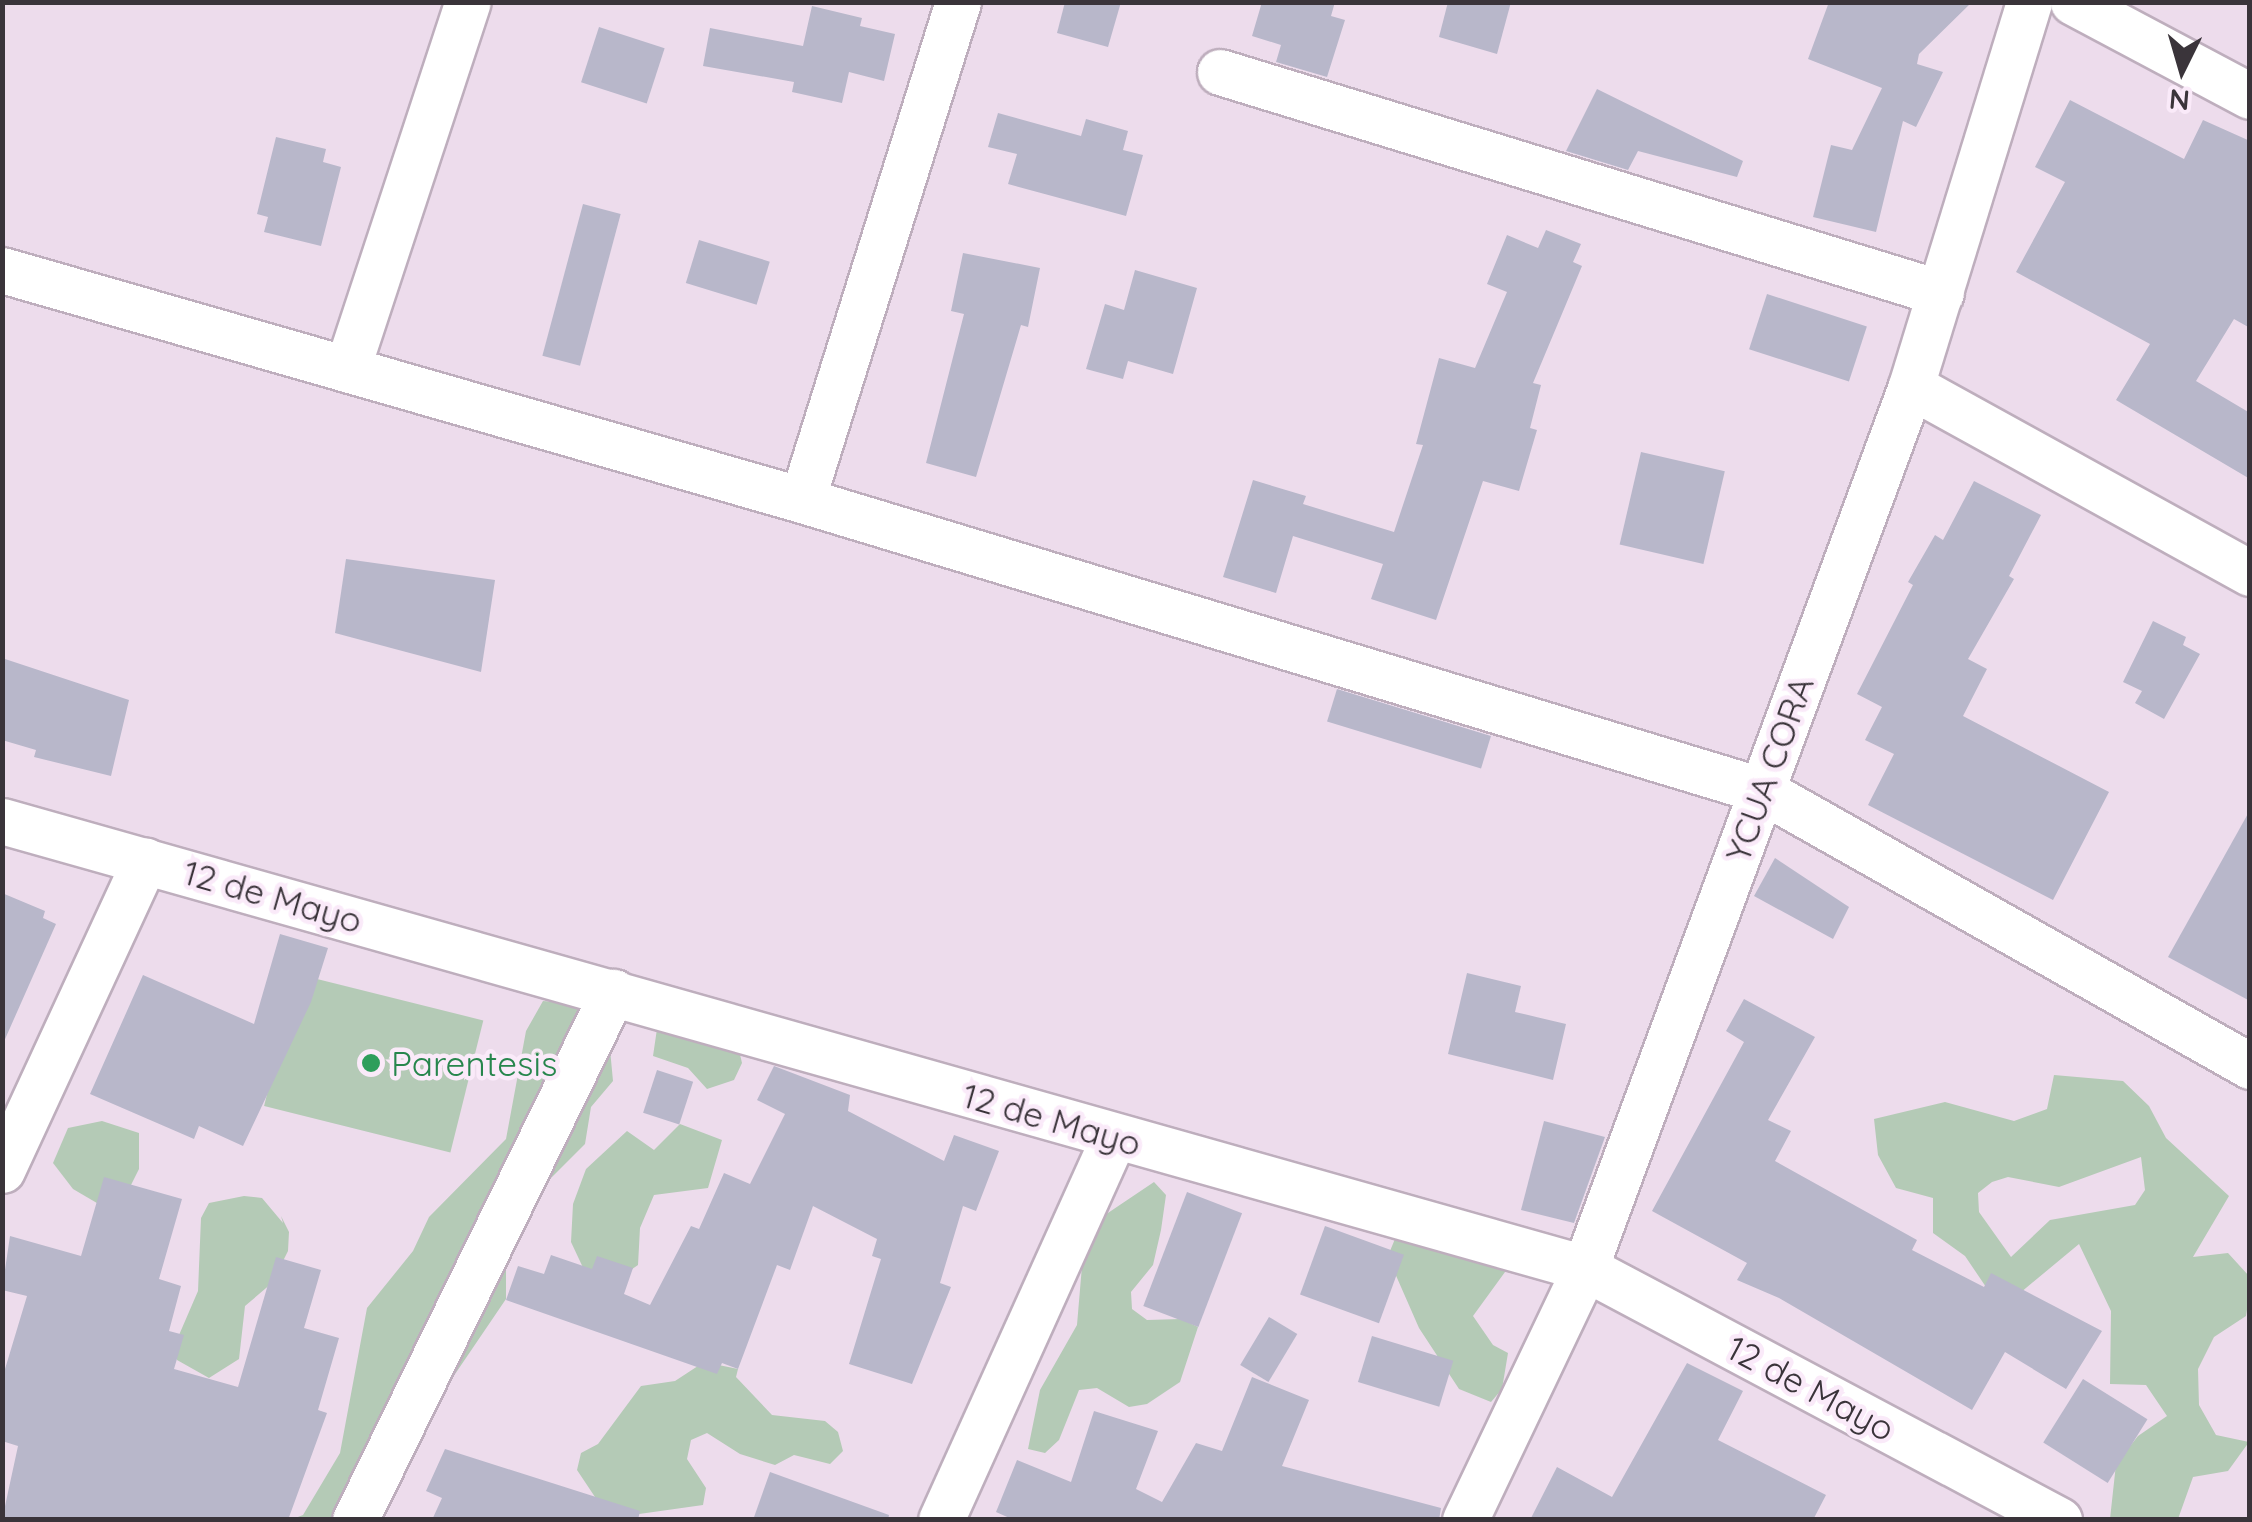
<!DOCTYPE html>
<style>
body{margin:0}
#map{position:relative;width:2252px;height:1522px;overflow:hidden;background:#eddcec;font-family:Quicksand,sans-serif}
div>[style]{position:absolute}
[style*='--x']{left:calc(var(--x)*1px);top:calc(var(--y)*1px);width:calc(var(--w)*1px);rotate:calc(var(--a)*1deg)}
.green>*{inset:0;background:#b4cab6;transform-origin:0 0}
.building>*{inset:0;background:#b8b7ca;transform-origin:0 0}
.roads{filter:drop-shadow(2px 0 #beaebd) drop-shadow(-2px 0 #beaebd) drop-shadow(0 2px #beaebd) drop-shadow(0 -2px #beaebd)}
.minor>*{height:45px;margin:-22.5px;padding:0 22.5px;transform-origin:22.5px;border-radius:22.5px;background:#fff}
.dots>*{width:28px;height:28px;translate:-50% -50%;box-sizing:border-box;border:5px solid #faeaf9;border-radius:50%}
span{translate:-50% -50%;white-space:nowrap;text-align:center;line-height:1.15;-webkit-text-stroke:9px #faeaf9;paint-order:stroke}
.street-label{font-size:35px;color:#3a343a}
.leisure-label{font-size:35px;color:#27864d}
.left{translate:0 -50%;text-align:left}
.frame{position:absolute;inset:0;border:5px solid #3a343a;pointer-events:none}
.north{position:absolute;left:2132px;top:20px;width:100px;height:100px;-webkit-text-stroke:8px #faeaf9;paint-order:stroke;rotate:185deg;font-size:28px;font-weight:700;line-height:40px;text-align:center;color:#3a343a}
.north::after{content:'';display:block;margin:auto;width:35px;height:45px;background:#3a343a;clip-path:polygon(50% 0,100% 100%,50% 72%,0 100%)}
</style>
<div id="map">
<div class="green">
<i style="left:297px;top:974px;width:192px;height:136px;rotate:14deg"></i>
<i style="clip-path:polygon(543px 1001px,580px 1004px,608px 1028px,613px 1081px,591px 1107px,585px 1144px,533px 1196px,506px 1264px,506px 1299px,413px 1436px,366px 1519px,290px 1520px,303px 1515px,340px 1453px,367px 1308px,413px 1251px,429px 1217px,506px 1139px,526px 1031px)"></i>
<i style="clip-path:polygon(658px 1022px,738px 1046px,742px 1063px,734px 1080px,707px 1089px,688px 1068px,653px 1056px)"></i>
<i style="clip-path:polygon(evenodd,2054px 1075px,2123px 1081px,2149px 1106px,2166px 1138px,2229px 1196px,2193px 1257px,2228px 1253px,2249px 1276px,2249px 1297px,2246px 1316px,2214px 1337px,2198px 1369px,2199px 1405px,2216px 1435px,2249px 1442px,2228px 1471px,2193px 1477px,2178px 1519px,2110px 1519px,2116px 1464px,2138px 1436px,2167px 1416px,2146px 1385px,2110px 1384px,2111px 1311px,2079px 1244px,2020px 1293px,1986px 1287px,1965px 1256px,1933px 1233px,1933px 1198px,1896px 1188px,1878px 1155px,1874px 1119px,1945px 1102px,2014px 1121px,2047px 1109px,2054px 1075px,2141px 1157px,2145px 1190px,2135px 1205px,2050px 1220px,2011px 1257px,1979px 1212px,1978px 1193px,1992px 1182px,2008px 1177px,2059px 1187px,2141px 1157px)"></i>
<i style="clip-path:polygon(102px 1121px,139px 1133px,139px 1169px,131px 1185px,102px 1206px,73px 1189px,53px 1163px,68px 1128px)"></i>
<i style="clip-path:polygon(680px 1124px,722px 1140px,708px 1188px,654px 1195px,640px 1228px,638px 1265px,622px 1276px,586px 1274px,571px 1242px,573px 1204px,586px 1169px,627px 1131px,654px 1150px)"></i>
<i style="clip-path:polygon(1154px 1182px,1166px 1195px,1161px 1230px,1153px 1265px,1131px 1292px,1132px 1309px,1147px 1320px,1181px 1319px,1198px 1327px,1180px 1382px,1147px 1404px,1129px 1407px,1097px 1388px,1079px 1390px,1059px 1440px,1045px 1453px,1028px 1449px,1040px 1390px,1077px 1325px,1083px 1254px,1096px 1221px)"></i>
<i style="clip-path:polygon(244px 1196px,262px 1198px,283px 1223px,281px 1216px,289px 1232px,288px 1251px,272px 1283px,245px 1306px,239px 1359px,209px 1378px,177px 1360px,176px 1342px,198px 1291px,201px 1218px,209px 1203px)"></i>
<i style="clip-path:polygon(1397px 1234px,1502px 1254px,1505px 1272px,1473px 1316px,1493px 1345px,1508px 1353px,1502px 1389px,1491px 1402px,1459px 1389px,1419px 1328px,1394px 1271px,1390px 1251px)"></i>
<i style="clip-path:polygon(704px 1362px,738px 1369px,736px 1377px,772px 1415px,825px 1421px,838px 1432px,843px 1451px,830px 1464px,794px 1455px,775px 1465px,740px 1454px,707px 1433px,691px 1440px,687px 1459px,706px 1488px,703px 1505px,632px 1515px,597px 1500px,577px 1470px,581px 1453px,598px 1444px,641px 1386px,675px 1381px)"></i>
</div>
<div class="building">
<i style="clip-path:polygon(1065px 2px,1121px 2px,1108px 47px,1057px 33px)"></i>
<i style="clip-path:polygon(1262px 2px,1335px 2px,1331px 16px,1345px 20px,1327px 77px,1276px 62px,1281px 45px,1252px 36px)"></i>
<i style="clip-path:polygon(1448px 2px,1511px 2px,1497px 54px,1439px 37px)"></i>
<i style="clip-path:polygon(1829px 2px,1972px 2px,1919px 54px,1917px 64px,1943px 72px,1916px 127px,1903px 121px,1876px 232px,1813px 217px,1831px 145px,1852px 150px,1882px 88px,1808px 59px)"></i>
<i style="clip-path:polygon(812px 6px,862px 18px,860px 26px,895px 34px,884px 81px,849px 72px,842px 103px,792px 92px,794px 82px,703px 66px,710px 28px,803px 46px)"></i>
<i style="left:599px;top:27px;width:69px;height:58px;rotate:18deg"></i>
<i style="clip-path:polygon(1597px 89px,1743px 161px,1737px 177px,1638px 151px,1628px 170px,1566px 151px)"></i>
<i style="clip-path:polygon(2070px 100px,2184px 159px,2203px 120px,2250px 141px,2250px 328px,2234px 319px,2196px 381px,2250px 413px,2250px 479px,2116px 400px,2150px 344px,2016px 272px,2065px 182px,2035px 167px)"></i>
<i style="clip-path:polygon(998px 113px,1081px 136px,1086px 119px,1128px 131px,1123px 150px,1143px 155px,1126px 216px,1008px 184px,1017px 154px,988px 147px)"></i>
<i style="clip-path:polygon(276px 137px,326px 149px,323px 162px,341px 167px,321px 246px,264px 232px,268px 217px,257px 214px)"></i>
<i style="left:583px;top:204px;width:39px;height:157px;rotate:15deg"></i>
<i style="clip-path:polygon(1546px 230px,1581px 244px,1573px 262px,1582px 266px,1533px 383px,1541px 385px,1530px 428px,1537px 430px,1519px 491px,1483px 481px,1436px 620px,1371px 599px,1383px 564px,1293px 536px,1276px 593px,1223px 577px,1253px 480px,1306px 496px,1303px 504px,1394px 532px,1423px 445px,1416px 444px,1439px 358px,1475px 368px,1507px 292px,1487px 284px,1507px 235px,1538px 248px)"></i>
<i style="left:699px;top:240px;width:74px;height:45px;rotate:17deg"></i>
<i style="clip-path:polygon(963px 253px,1040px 268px,1028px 327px,1021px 325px,976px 477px,926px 463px,964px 314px,951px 311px)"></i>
<i style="clip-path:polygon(1135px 270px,1197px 288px,1173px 374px,1128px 361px,1123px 379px,1086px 369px,1105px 304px,1124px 310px)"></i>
<i style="left:1767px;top:294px;width:105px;height:58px;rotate:18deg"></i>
<i style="left:1641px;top:452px;width:86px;height:95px;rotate:13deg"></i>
<i style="clip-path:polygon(1974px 481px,2041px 515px,2009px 576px,2014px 579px,1968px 659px,1987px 669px,1963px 716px,2109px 792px,2053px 900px,1868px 805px,1894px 754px,1865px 740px,1882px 707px,1857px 694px,1913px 585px,1908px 582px,1935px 535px,1943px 540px)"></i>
<i style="clip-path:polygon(346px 559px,495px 580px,481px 672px,335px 633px)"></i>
<i style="clip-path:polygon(2153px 621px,2186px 637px,2183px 645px,2200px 654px,2164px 719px,2135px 703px,2142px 691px,2123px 682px)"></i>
<i style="clip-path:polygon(2px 658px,129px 700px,111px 776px,34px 757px,36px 750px,2px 740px)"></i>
<i style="left:1337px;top:689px;width:161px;height:34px;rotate:17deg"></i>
<i style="clip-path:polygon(2250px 810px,2250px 1001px,2168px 957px)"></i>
<i style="clip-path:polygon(1775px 858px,1849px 907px,1833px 939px,1754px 896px)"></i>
<i style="clip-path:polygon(2px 893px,45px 911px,43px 918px,56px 924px,2px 1046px)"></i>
<i style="clip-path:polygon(280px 934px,328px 948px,311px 1002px,243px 1146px,199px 1126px,194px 1139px,90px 1094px,143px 975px,254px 1024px)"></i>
<i style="clip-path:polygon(1467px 973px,1521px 986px,1515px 1012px,1566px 1024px,1553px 1080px,1448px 1054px)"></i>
<i style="clip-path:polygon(1744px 999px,1815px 1037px,1768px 1120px,1791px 1131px,1775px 1161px,1917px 1240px,1912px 1250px,1984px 1287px,1991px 1273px,2102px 1331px,2066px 1389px,2005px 1352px,1972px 1410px,1779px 1298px,1737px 1280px,1747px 1263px,1652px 1211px,1744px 1042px,1726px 1031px)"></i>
<i style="clip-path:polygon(774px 1066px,850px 1095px,848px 1111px,944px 1161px,954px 1135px,999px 1151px,976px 1211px,963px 1206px,940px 1283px,951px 1287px,912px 1384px,849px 1364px,881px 1259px,872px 1256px,877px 1239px,813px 1206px,790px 1270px,777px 1265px,738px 1369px,722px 1363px,717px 1374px,506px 1300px,518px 1266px,544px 1274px,551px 1255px,592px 1269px,597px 1256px,633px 1268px,624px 1294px,650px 1305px,691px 1226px,699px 1229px,724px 1173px,750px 1184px,785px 1114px,757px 1100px)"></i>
<i style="left:657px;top:1070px;width:38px;height:45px;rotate:18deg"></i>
<i style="clip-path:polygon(1544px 1121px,1605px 1137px,1574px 1223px,1521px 1210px)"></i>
<i style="clip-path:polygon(104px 1177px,182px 1199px,159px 1279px,181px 1286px,169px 1331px,184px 1335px,174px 1369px,238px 1387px,276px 1257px,321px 1270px,304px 1328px,339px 1338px,318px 1410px,327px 1413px,288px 1520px,2px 1520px,18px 1446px,2px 1441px,2px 1379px,27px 1296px,2px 1290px,10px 1236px,81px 1256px)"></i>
<i style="left:1187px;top:1192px;width:59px;height:122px;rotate:21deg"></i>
<i style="left:1325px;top:1226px;width:84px;height:73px;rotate:20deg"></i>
<i style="left:1269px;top:1317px;width:33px;height:56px;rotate:31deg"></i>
<i style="left:1372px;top:1336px;width:85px;height:48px;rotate:17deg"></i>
<i style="clip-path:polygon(1687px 1363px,1743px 1391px,1718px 1440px,1826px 1495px,1813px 1520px,1530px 1520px,1557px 1467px,1612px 1497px)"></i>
<i style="clip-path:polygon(1252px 1377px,1309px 1400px,1282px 1466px,1441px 1508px,1439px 1520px,1014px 1520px,996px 1512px,1017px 1460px,1071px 1482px,1094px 1411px,1158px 1431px,1136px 1489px,1162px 1502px,1196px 1443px,1222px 1451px)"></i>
<i style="left:2083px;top:1379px;width:76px;height:75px;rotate:32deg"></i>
<i style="clip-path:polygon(445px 1449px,640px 1511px,638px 1520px,432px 1520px,442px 1498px,426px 1491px)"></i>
<i style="clip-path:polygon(770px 1472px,889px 1515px,888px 1520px,753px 1520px)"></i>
</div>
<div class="roads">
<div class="minor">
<i style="--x:2073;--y:2;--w:200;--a:28"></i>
<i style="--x:1220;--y:72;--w:754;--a:17.04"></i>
<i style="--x:2;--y:270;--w:832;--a:16.04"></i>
<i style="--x:802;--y:500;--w:1002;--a:16.83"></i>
<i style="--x:1761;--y:790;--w:562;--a:29.44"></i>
<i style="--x:347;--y:369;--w:386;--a:-71.8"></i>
<i style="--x:1911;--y:386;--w:387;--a:28.9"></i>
<i style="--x:802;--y:500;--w:522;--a:-72.61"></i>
<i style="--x:2;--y:821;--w:1645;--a:15.77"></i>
<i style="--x:1585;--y:1268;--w:537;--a:28"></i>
<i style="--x:2;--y:1170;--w:341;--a:-65.2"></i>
<i style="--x:355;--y:1520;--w:588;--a:-63.96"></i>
<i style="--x:941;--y:1520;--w:420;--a:-65.7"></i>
<i style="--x:1465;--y:1520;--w:279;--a:-64.5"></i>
<i style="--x:1585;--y:1268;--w:940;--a:-69.71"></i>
<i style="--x:1911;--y:386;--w:402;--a:-72.9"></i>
</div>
</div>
<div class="dots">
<i style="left:371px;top:1063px;background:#2e9e5b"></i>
</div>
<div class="street-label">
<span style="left:1769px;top:769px;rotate:-70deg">YCUA CORA</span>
<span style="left:273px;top:896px;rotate:16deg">12 de Mayo</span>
<span style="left:1052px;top:1119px;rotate:16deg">12 de Mayo</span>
<span style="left:1811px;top:1388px;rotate:28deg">12 de Mayo</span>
</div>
<div class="leisure-label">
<span class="left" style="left:391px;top:1063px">Parentesis</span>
</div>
<div class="frame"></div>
<div class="north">N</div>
</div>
